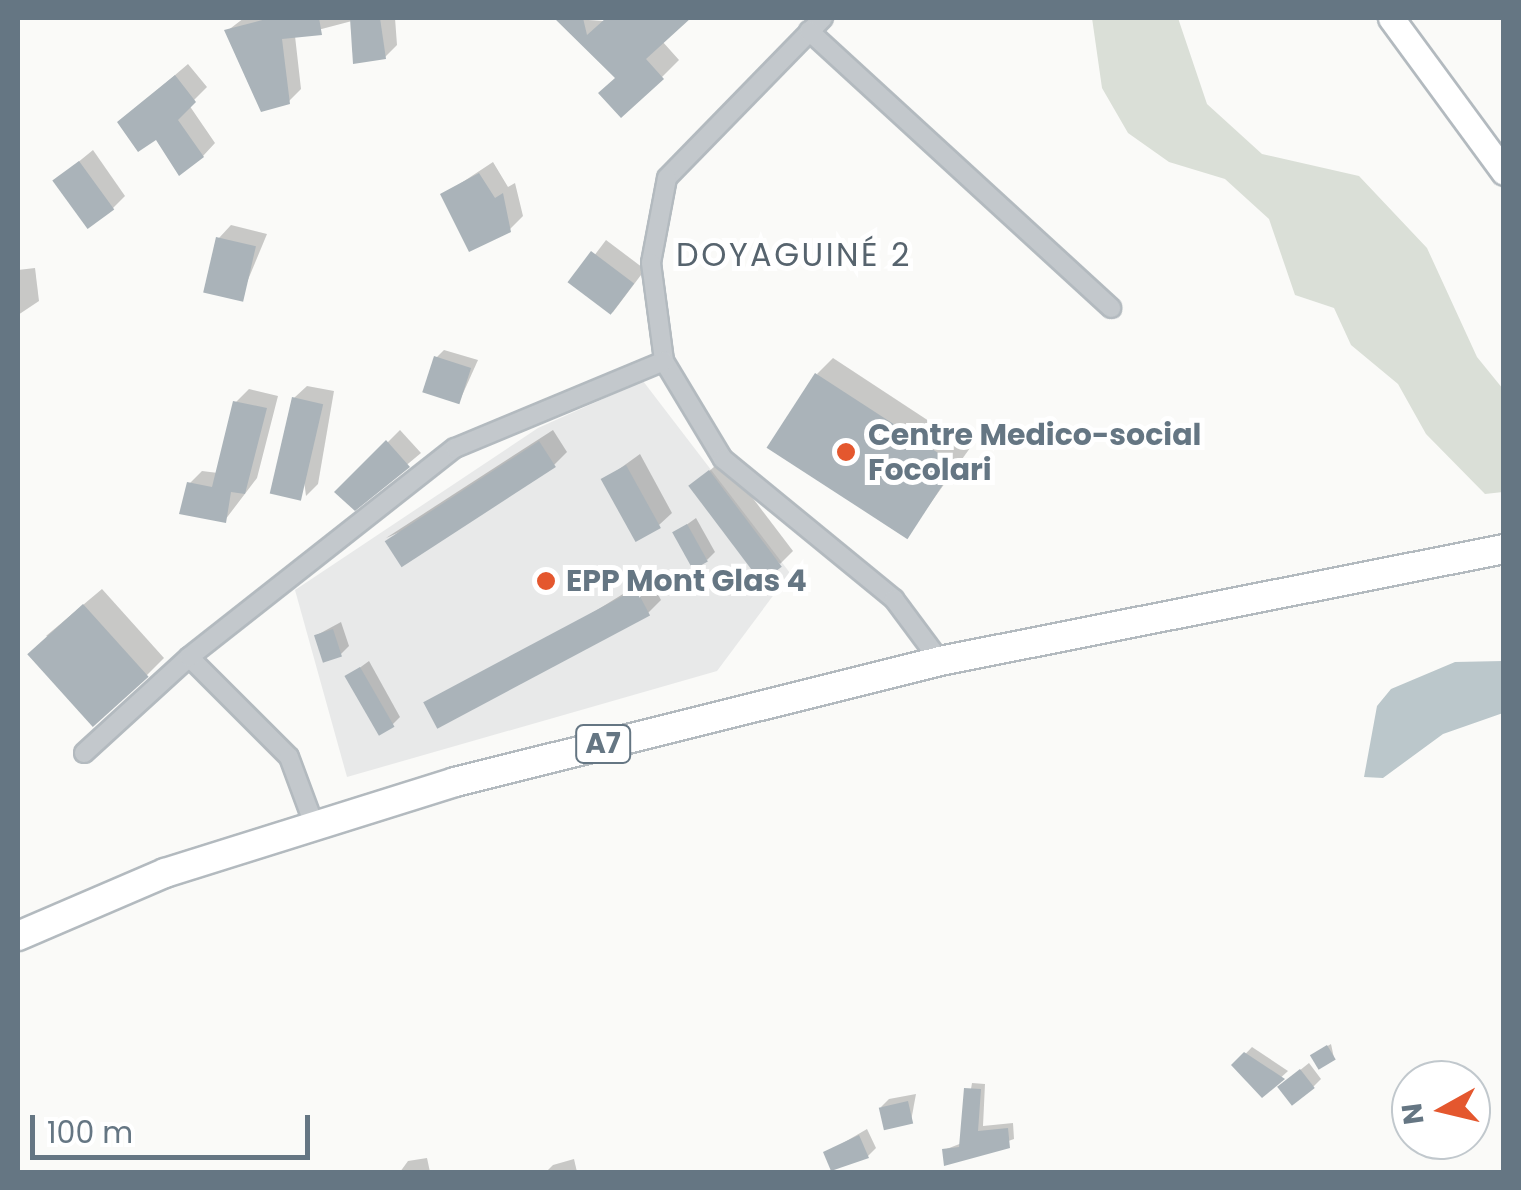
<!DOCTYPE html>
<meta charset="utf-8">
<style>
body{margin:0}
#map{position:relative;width:1521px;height:1190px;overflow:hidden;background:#fafaf8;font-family:Poppins,sans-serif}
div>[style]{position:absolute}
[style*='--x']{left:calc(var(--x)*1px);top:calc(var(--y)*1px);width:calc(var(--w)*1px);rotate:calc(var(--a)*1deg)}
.built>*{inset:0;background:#e8e9e9}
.green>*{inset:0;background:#dadfd7}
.water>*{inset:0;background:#bbc7cb}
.shadow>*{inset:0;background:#0003;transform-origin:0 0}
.building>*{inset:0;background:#aab3b9;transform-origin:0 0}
.roads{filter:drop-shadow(2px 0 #b3babf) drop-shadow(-2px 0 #b3babf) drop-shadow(0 2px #b3babf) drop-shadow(0 -2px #b3babf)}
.street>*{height:18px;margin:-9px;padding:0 9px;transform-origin:9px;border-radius:9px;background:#c3c8cc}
.secondary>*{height:25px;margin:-12.5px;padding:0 12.5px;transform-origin:12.5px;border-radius:12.5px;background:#fff}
.primary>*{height:28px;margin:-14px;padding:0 14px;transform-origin:14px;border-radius:14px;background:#fff}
.dots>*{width:28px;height:28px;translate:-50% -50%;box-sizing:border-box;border:5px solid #fff;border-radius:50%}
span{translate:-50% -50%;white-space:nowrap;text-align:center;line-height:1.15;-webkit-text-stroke:10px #fff;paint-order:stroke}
.shield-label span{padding:2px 8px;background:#fff;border:2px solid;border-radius:8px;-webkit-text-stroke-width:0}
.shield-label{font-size:28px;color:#657683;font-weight:700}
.poi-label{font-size:30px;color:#657683;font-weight:700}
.left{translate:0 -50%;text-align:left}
.neighbourhood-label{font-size:32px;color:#57646e;letter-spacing:2.5px}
.frame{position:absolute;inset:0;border:20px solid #657683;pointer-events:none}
.north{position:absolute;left:1391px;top:1060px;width:100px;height:100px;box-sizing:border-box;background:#fff;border:2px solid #c1c8cd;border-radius:50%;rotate:262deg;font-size:28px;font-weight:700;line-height:40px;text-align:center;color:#657683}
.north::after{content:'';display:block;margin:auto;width:35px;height:45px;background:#e4572e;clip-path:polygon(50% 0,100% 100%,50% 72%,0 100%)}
.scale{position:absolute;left:30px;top:1115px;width:280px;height:45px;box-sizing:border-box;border:5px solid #657683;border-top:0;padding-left:12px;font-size:30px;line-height:35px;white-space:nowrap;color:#657683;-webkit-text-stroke:8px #fff;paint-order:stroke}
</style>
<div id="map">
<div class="built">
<i style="clip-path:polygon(643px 381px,790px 573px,717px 671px,347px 777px,295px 590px,538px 428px)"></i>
</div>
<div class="green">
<i style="clip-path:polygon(1092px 18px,1178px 18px,1207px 104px,1262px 154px,1359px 176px,1427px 248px,1477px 357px,1503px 389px,1503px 492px,1485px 494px,1426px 434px,1398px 384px,1351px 345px,1334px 308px,1295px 295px,1269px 219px,1225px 179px,1169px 162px,1128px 133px,1102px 88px)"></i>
</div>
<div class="water">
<i style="clip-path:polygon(1503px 661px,1503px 713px,1443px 734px,1383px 778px,1364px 777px,1377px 706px,1391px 689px,1455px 662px)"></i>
</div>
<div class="shadow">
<i style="clip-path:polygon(395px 18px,397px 45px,385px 57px,352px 21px,295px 36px,301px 89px,289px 101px,227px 31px,244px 18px)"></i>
<i style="clip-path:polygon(557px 18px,604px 21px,687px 18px,662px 41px,679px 60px,662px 77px,617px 77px)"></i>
<i style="clip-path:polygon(188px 64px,207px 87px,189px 105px,215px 143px,203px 156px,120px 122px)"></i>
<i style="clip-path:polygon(93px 150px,125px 196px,112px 209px,55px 181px)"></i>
<i style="clip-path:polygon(493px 162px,508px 187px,515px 183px,523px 216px,510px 229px,443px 195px)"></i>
<i style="clip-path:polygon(231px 225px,267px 234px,240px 299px,219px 238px)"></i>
<i style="left:606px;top:240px;width:49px;height:54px;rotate:37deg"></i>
<i style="clip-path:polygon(35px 268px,39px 301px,18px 315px,18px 270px)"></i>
<i style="clip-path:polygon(444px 350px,478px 360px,460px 400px,436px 358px)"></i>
<i style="clip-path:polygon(833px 358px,970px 448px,910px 532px,817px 374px)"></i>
<i style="clip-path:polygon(307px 386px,334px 391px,318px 484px,306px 496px,294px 398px)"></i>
<i style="clip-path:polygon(249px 389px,278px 396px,257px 478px,225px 520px,189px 484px,202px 471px,218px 473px,236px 402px)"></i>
<i style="clip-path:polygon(400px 430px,421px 453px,355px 508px,338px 492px)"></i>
<i style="clip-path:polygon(553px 430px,567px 452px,554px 465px,386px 538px)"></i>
<i style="clip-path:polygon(640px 454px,672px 513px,659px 525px,604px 480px)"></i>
<i style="clip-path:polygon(723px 459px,793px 551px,780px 564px,691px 487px)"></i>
<i style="clip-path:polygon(696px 518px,715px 552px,707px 560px,675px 533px)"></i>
<i style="clip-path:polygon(649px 578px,661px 600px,648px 613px,431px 712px)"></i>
<i style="clip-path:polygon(102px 589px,164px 658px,146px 676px,46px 636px)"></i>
<i style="clip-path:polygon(341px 622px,349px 646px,340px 655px,317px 635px)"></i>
<i style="clip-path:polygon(369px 661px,400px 717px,392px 725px,347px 677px)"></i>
<i style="clip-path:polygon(1331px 1044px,1334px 1058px,1316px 1053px)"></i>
<i style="clip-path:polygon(1252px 1047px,1288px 1071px,1262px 1095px,1235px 1065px)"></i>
<i style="clip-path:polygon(1309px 1063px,1321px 1079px,1313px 1087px,1289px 1079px)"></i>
<i style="clip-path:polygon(972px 1083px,985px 1084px,983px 1126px,1013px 1123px,1014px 1139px,946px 1163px,944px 1150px,962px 1143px)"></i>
<i style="clip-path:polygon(916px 1094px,911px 1121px,881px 1107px,889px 1099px)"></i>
<i style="clip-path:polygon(867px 1129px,876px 1148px,868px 1156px,826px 1153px)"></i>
<i style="clip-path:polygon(427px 1158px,430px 1172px,400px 1172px,408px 1161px)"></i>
<i style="clip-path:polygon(574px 1159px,577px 1172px,546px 1172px,553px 1165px)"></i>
</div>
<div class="building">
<i style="clip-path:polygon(270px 18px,319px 18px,322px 35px,282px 39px,290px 104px,261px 112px,224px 30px)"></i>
<i style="clip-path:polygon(350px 18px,380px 18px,386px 59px,353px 64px)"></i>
<i style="clip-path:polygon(554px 18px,583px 18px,587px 35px,606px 18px,691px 18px,646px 59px,664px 79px,621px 118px,598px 93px,615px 78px)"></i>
<i style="clip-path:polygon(175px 75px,196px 102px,178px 120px,204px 157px,179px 176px,156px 140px,138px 152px,117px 122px)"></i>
<i style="left:79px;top:161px;width:60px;height:33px;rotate:54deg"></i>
<i style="clip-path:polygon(479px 173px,495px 198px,503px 193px,511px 232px,469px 252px,440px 194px)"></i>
<i style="left:216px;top:237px;width:41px;height:57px;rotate:13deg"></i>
<i style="left:591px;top:251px;width:54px;height:39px;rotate:37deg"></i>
<i style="left:434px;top:356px;width:39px;height:38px;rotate:18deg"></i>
<i style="left:815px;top:373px;width:168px;height:89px;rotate:33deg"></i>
<i style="left:292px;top:397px;width:32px;height:99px;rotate:13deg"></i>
<i style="clip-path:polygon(233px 401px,267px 408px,245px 494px,231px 492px,226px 523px,179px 514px,187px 482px,212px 487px)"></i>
<i style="clip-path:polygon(386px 440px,410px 467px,355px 511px,334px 492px)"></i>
<i style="left:539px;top:441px;width:31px;height:184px;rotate:57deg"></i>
<i style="left:626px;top:465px;width:72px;height:29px;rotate:61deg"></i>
<i style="left:709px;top:470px;width:121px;height:26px;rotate:53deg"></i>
<i style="left:687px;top:524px;width:43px;height:17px;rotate:61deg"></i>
<i style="left:636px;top:589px;width:30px;height:241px;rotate:62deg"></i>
<i style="left:83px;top:604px;width:98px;height:75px;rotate:48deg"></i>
<i style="left:333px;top:629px;width:29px;height:20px;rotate:72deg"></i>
<i style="left:360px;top:667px;width:69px;height:18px;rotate:60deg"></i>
<i style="left:1327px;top:1045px;width:17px;height:20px;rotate:59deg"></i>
<i style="clip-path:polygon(1244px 1052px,1285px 1079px,1262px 1098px,1231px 1065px)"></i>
<i style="left:1300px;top:1069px;width:24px;height:29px;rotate:52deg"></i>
<i style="clip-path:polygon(964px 1088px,981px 1089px,978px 1131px,1008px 1128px,1010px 1148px,944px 1166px,942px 1149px,959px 1147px)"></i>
<i style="left:908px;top:1101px;width:23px;height:30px;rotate:77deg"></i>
<i style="clip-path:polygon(859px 1135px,869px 1158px,831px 1171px,823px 1152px)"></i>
</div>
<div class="roads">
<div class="street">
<i style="--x:823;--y:18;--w:223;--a:134.3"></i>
<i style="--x:667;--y:178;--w:86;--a:100.7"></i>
<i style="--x:651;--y:263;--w:99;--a:82.4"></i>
<i style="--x:664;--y:361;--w:114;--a:59"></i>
<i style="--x:723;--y:459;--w:221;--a:39.3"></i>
<i style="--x:894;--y:599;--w:77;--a:53.4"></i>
<i style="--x:809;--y:31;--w:410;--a:42.5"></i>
<i style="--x:189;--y:657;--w:141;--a:45"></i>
<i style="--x:289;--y:757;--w:69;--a:69.7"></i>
<i style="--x:84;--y:753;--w:142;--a:-42.4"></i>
<i style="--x:189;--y:657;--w:338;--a:-38.2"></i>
<i style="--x:455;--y:448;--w:226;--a:-22.6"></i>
</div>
<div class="secondary">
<i style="--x:1391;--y:18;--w:191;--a:53.7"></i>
</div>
<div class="primary">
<i style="--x:18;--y:936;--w:160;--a:-23.2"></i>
<i style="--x:165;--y:873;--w:304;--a:-17.4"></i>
<i style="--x:455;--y:782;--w:500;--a:-14"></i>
<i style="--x:940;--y:661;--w:575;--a:-11.23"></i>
</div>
</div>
<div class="dots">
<i style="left:846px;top:452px;background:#e4572e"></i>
<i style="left:546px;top:581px;background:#e4572e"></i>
</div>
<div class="shield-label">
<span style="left:603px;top:744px">A7</span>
</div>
<div class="poi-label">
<span class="left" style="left:868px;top:452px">Centre Medico-social<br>Focolari</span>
<span class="left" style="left:566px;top:581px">EPP Mont Glas 4</span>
</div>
<div class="neighbourhood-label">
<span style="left:794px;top:255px">DOYAGUINÉ 2</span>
</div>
<div class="frame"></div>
<div class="north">N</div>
<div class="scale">100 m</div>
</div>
